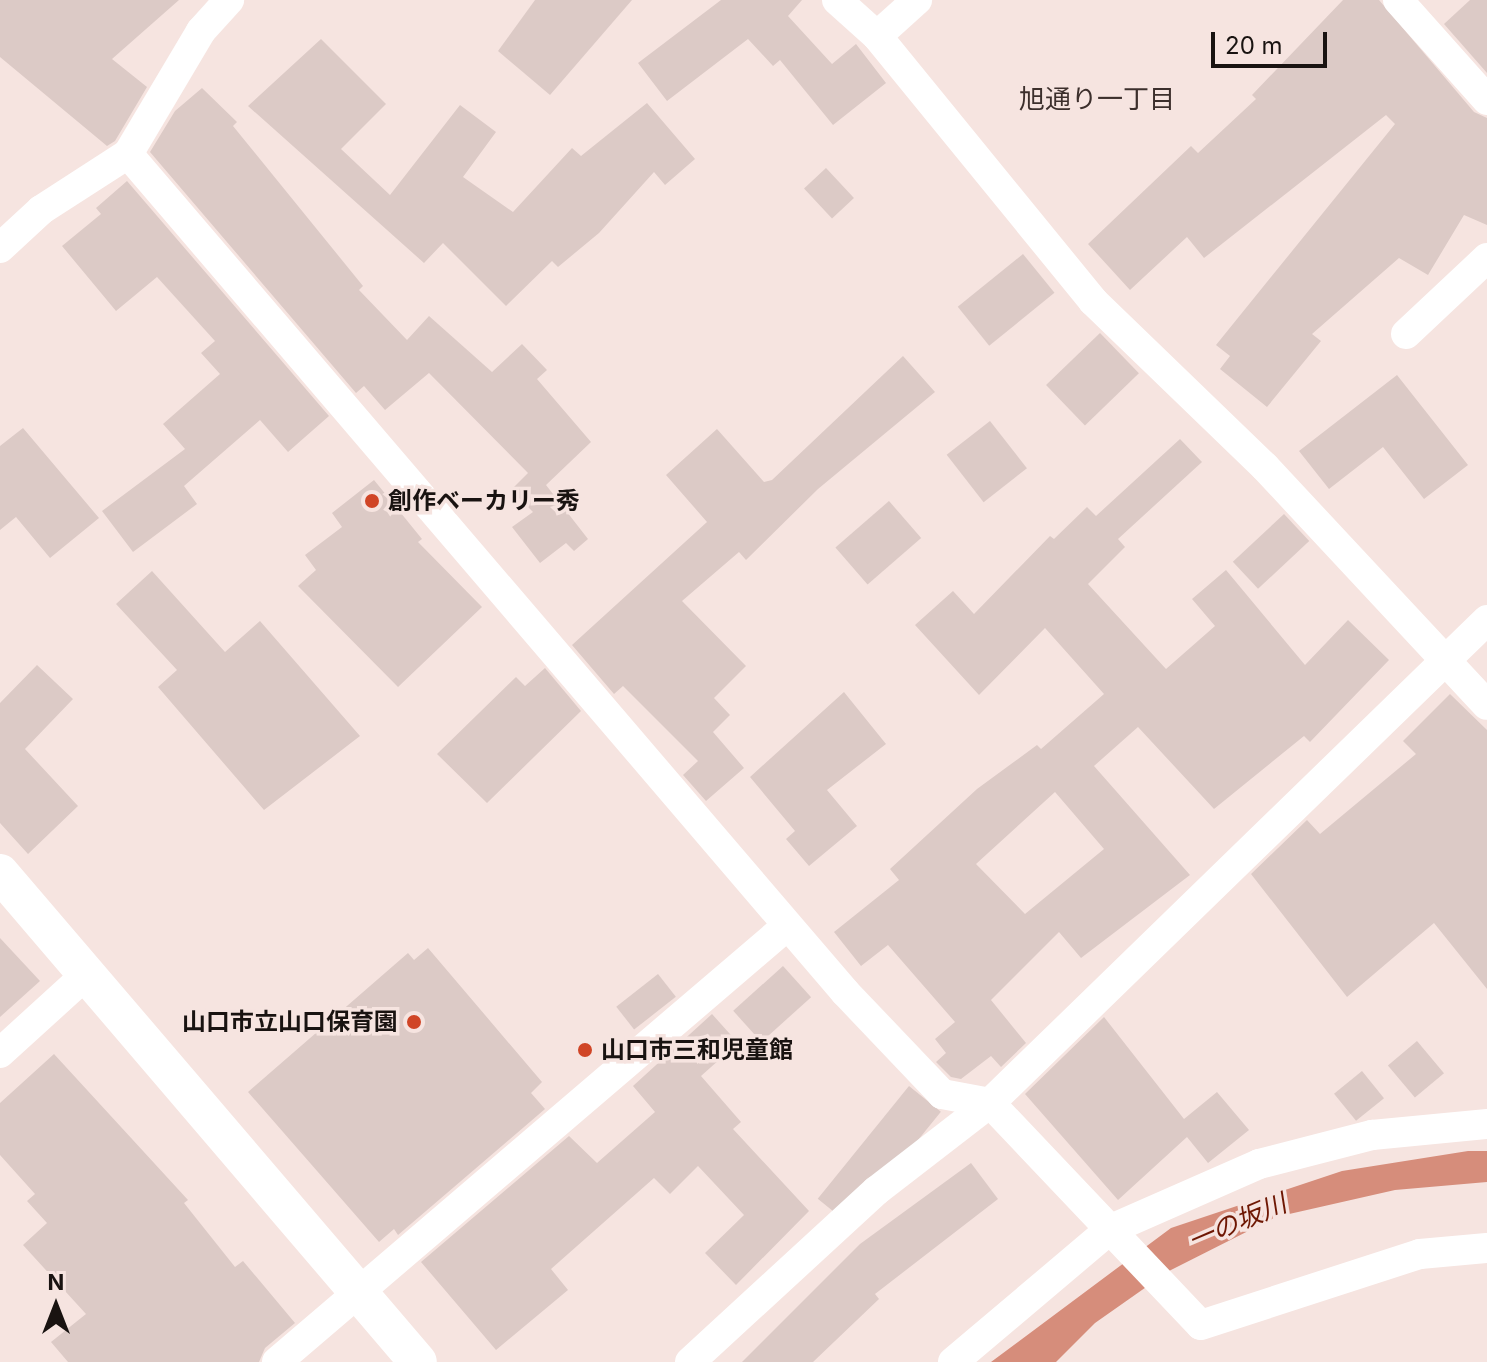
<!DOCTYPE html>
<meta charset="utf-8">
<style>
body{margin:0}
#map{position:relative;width:1487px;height:1362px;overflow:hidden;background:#f6e4e0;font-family:Inter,"Noto Sans JP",sans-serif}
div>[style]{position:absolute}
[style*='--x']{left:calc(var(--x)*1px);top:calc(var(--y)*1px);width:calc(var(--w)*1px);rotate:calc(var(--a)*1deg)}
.water>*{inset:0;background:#d68d7b}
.building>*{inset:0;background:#dccac6;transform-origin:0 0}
.minor>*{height:30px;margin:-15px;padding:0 15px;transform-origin:15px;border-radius:15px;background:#fff}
.tertiary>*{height:38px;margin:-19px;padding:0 19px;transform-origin:19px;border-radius:19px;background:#fff}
.dots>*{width:22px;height:22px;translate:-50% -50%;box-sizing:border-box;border:4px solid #f6e4e0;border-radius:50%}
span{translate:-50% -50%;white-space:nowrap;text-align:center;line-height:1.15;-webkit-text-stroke:7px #f6e4e0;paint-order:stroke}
.poi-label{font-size:24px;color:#191311;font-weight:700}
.left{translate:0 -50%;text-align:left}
.right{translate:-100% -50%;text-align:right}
.neighbourhood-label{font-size:26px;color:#3c2f2c}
.water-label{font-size:26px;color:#6e1703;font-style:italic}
.north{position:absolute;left:16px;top:1266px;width:80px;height:80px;-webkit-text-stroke:6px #f6e4e0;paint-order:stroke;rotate:0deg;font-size:22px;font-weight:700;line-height:32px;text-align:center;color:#191311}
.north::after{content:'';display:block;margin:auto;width:28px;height:36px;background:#191311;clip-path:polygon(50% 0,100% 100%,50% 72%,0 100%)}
.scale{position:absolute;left:1211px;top:32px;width:116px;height:36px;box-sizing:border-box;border:4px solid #191311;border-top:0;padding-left:10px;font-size:24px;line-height:28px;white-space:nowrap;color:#191311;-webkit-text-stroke:6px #f6e4e0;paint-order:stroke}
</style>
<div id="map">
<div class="water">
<i style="clip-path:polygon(1468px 1151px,1487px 1151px,1487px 1182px,1395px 1190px,1276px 1217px,1169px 1271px,1095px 1323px,1056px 1362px,991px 1362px,1171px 1228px,1342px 1171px)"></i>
</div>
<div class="building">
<i style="clip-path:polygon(0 0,179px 0,112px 59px,147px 87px,115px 141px,107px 146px,0 57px)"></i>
<i style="clip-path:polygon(535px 0,632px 0,550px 95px,498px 51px)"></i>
<i style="clip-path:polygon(721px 0,802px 0,788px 16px,832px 64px,856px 44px,886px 83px,833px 125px,780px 60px,773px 66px,748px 39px,667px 101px,638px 63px)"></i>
<i style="clip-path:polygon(1343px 0,1379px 0,1474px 112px,1487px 118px,1487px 225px,1464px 215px,1428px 275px,1399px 258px,1312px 334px,1321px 341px,1267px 407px,1220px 369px,1230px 356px,1216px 345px,1395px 124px,1386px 115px,1204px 258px,1187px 237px,1130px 290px,1088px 244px,1191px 146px,1198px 153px,1256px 99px,1252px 95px)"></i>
<i style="clip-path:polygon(1470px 0,1487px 0,1487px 73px,1444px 24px)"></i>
<i style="clip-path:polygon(321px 39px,386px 104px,341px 149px,390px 195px,460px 105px,496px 132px,463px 177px,513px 212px,572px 148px,581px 156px,647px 103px,695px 159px,665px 185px,654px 172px,599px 233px,558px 267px,552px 261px,506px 306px,443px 243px,424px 263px,248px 106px)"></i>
<i style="clip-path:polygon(202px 88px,237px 122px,233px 126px,363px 286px,359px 290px,407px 340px,429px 316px,492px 372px,522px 344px,547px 370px,537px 379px,591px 442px,546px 485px,588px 539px,574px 551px,566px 543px,540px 563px,512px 527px,533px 512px,511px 490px,528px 473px,429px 373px,385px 410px,364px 386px,356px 393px,150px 152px,175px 111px)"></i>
<i style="left:826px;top:168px;width:41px;height:30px;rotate:47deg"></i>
<i style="clip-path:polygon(127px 181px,329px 416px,288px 452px,260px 420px,184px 486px,197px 504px,133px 552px,102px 511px,185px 449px,163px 424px,220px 374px,201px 353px,215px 341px,157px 277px,116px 311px,62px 246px,101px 214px,96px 208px)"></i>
<i style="left:1023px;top:254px;width:50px;height:84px;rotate:51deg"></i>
<i style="left:1100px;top:333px;width:56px;height:75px;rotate:46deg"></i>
<i style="clip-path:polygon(903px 356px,935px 392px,818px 489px,746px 560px,739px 552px,682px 601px,746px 666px,714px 698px,730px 715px,713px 732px,744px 768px,706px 801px,683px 775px,698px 761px,623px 686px,614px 694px,572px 645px,707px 522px,666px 475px,717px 429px,764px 482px,772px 480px)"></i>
<i style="clip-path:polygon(1397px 375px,1468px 465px,1424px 499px,1383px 447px,1329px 489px,1299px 451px)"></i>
<i style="left:990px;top:421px;width:60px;height:55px;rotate:52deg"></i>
<i style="clip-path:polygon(23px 428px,99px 518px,50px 558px,16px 517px,0 530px,0 446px)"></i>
<i style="clip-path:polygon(evenodd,1180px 439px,1202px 462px,1118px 539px,1125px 547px,1088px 584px,1166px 669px,1215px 626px,1192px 599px,1226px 570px,1305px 665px,1348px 620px,1389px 660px,1310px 742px,1304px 736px,1214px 809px,1138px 727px,1094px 766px,1190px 875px,1081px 958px,1059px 932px,991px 1000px,1026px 1043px,1001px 1067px,991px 1056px,961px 1079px,951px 1077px,936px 1062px,946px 1053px,935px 1039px,955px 1022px,888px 945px,861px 966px,834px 932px,899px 880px,890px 869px,977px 789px,1037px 745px,1041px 749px,1104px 694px,1045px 628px,979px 695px,915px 625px,953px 591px,974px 614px,1050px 536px,1054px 539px,1087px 507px,1096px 516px,1180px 439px,1055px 792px,1104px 849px,1025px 914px,976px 864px,1055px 792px)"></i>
<i style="clip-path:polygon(374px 480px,422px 539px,418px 542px,482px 607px,398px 687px,298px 586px,316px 570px,305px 555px,342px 527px,332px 513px)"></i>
<i style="left:889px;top:501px;width:49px;height:71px;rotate:49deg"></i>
<i style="left:1284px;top:514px;width:37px;height:70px;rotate:47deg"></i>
<i style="clip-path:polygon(152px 571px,225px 652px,260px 621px,360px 736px,264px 810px,158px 687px,177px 670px,116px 604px)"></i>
<i style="clip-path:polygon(37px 665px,73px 699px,25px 749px,78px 806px,28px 854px,0 823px,0 703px)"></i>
<i style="clip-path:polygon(545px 668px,581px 711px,487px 803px,437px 754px,516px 677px,525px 686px)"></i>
<i style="clip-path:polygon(844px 692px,886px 744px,827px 790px,857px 826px,809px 866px,786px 839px,795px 831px,750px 777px)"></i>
<i style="clip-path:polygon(1450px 694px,1487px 730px,1487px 989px,1434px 923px,1347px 997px,1251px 874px,1307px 820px,1320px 834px,1416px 754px,1403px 741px)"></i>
<i style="clip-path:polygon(0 938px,40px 981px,0 1017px)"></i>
<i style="clip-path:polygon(428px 948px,542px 1082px,531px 1093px,545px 1109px,398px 1235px,394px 1229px,379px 1242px,248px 1092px,408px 953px,414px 960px)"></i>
<i style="left:783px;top:966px;width:42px;height:67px;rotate:48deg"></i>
<i style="left:658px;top:974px;width:29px;height:53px;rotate:52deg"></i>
<i style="clip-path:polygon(712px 1014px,738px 1043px,701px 1076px,741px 1122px,733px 1129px,809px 1211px,736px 1285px,705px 1253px,744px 1215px,698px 1166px,670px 1194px,654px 1178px,551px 1269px,568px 1290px,496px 1350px,421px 1262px,569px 1136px,597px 1163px,655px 1112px,633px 1086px)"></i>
<i style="clip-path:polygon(1104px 1017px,1184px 1119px,1217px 1092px,1249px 1130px,1208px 1163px,1187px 1137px,1118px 1200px,1025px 1094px)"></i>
<i style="left:1417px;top:1041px;width:42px;height:38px;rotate:50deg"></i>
<i style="clip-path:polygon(54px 1054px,188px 1200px,184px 1203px,235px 1267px,243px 1261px,295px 1323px,265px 1348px,259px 1362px,68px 1362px,51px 1342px,86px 1314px,23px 1245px,47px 1223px,27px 1201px,35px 1194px,0 1155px,0 1103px)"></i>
<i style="left:1362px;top:1071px;width:35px;height:36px;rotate:51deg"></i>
<i style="left:909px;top:1086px;width:41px;height:145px;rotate:39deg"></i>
<i style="clip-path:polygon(971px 1163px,998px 1199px,875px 1294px,879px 1299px,813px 1362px,742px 1362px,860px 1244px)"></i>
</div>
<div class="minor">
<i style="--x:837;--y:0;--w:54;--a:42"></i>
<i style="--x:877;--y:36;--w:342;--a:50.8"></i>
<i style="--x:1093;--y:301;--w:239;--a:44"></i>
<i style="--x:1265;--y:467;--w:325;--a:47"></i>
<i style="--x:1398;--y:0;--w:134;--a:48.3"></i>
<i style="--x:877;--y:36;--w:54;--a:-42"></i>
<i style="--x:128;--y:154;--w:1103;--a:49.45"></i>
<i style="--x:845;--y:992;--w:141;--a:46.4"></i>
<i style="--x:942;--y:1094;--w:49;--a:10.6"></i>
<i style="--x:990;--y:1103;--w:306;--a:46.5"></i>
<i style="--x:1201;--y:1325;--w:230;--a:-18"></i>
<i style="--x:1420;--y:1254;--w:67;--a:-5.1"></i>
<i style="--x:0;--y:248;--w:56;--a:-42.8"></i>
<i style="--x:41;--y:210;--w:103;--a:-32.8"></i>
<i style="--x:128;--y:154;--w:143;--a:-59.3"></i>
<i style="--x:201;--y:31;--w:42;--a:-47.9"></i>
<i style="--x:1406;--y:334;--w:111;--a:-43.2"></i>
<i style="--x:0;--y:1053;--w:119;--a:-42.3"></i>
<i style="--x:277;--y:1362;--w:671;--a:-40.53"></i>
<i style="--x:690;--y:1362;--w:253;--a:-42.6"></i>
<i style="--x:876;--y:1191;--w:144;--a:-37.7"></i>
<i style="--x:990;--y:1103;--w:693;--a:-44.18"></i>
<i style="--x:953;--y:1362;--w:204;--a:-40.2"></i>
<i style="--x:1109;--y:1230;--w:164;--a:-23.7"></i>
<i style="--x:1259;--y:1164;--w:117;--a:-14.4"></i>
<i style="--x:1372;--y:1135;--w:116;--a:-5.5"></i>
</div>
<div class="tertiary">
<i style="--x:0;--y:873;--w:643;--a:49.48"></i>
</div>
<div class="dots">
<i style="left:372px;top:501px;background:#d04526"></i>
<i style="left:414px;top:1022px;background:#d04526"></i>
<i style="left:585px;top:1050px;background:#d04526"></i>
</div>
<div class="poi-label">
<span class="left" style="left:388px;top:501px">創作ベーカリー秀</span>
<span class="right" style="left:398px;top:1022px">山口市立山口保育園</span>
<span class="left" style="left:601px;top:1050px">山口市三和児童館</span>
</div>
<div class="neighbourhood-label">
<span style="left:1097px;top:99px">旭通り一丁目</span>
</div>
<div class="water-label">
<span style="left:1237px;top:1222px;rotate:-23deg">一の坂川</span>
</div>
<div class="north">N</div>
<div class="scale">20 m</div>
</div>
